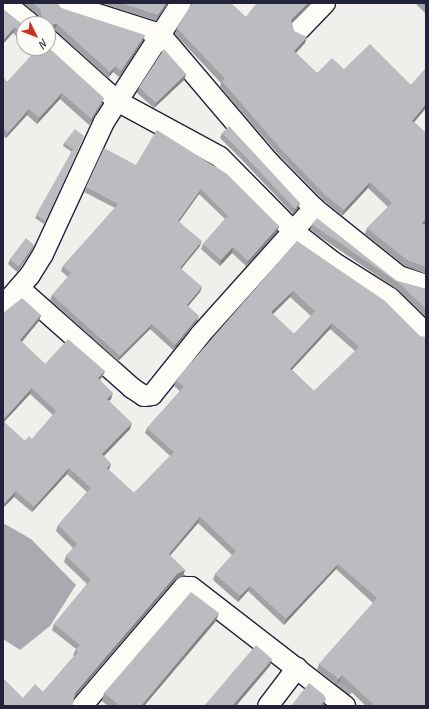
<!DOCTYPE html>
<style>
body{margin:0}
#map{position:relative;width:429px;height:709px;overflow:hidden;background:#f0efec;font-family:Caveat,sans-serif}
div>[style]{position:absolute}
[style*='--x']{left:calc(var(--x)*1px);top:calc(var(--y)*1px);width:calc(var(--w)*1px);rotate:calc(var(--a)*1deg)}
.water>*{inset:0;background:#a9a9b0}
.canal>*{height:20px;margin:-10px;padding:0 10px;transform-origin:10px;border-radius:10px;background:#a9a9b0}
.roads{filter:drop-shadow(1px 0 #22223b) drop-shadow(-1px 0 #22223b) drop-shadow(0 1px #22223b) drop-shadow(0 -1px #22223b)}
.minor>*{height:20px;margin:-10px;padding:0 10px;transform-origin:10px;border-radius:10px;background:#fdfcf7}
.wall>*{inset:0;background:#a2a2a5}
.shaded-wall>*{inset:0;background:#848486}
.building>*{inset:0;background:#bcbcc0}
span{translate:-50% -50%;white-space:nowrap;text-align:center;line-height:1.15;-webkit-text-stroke:4px #fdfcf7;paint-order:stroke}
.frame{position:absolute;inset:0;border:4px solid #22223b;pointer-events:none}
.north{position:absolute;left:16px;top:16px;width:40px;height:40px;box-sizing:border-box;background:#fdfcf7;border:1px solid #a5a5ac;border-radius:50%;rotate:133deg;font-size:11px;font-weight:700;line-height:16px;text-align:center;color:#22223b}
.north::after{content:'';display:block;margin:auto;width:14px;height:18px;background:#c8321e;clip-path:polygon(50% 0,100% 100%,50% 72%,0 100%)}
</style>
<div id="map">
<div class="water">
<i style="clip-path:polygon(3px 523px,31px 539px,76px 585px,50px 626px,20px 650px,3px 639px)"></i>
</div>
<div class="canal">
<i style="--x:339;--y:692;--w:36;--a:-48"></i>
</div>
<div class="roads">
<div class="minor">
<i style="--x:5;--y:3;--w:33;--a:39"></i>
<i style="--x:63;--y:3;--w:102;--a:17.7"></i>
<i style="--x:160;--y:34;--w:168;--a:49.6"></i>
<i style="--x:269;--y:162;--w:64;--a:45.6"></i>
<i style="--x:314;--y:208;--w:109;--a:38.7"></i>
<i style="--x:399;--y:276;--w:28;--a:18"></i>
<i style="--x:300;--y:29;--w:36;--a:-46"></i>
<i style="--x:48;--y:39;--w:93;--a:41.9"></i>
<i style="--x:117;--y:101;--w:117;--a:28.5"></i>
<i style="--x:220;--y:157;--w:104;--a:45.4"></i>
<i style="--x:293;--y:231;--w:51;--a:37.8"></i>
<i style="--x:333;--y:262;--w:67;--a:32.3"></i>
<i style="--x:390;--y:298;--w:50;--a:44.2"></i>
<i style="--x:19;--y:288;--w:151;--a:41.5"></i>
<i style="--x:132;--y:388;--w:14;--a:34"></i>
<i style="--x:144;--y:396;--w:8;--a:-7"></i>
<i style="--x:152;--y:395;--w:77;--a:-51.3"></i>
<i style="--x:200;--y:335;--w:171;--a:-48.1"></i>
<i style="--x:3;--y:306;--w:41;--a:-48.9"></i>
<i style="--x:30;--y:275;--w:25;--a:-58"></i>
<i style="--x:43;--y:254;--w:145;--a:-65.2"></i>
<i style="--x:104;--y:122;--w:142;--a:-57.1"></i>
<i style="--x:82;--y:706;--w:157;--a:-49.4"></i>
<i style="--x:184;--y:587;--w:7;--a:0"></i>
<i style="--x:191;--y:587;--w:195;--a:37.7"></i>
<i style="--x:268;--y:706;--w:48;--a:-52.7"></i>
</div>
</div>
<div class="wall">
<i style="clip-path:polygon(23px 3px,57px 3px,61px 8px,143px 41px,119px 77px,113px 72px,108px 78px,55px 30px,48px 30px,48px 24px,39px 24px,38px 15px)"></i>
<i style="clip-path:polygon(101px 3px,168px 3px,156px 21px)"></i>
<i style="clip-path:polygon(257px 3px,312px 3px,292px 23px,294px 31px,305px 43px,296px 53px,317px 73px,344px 69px,411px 85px,426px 68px,426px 108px,414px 122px,426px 133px,426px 223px,424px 225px,426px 227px,426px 274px,405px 266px,365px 234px,367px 228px,388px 207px,368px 188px,342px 216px,322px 199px,278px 154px,220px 87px,221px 83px,175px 34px,177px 28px,246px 17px)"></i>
<i style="clip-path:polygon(415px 3px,426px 3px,426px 14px)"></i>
<i style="clip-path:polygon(3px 9px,24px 26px,24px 43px,13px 33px)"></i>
<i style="clip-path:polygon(29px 48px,48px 48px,102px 103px,89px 125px,60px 99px,37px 124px,27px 115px,6px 138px,3px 136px,3px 77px,7px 82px,34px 53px)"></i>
<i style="clip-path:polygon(186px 74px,184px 80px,154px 108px,137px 93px,139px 87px)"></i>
<i style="clip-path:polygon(157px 130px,279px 226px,277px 232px,246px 266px,232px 253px,220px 266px,201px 249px,203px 244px,225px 219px,199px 194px,179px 222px,200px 246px,181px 269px,202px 287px,200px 292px,188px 306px,197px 321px,173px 350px,150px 329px,118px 361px,50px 300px,52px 295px,68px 277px,61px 271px,63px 266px,115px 208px,84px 192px,86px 187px,136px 165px)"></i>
<i style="clip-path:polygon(222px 133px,300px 203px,298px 208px,293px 214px,242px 160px,220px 138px)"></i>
<i style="clip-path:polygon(84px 136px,44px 224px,35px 218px,72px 152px,63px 146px,64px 143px)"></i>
<i style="clip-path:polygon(312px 224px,397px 281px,426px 289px,426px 317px,398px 290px,310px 230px)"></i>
<i style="clip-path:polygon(evenodd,297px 241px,420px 336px,426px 706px,366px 706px,340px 681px,337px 685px,317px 670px,319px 664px,373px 603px,336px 569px,284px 625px,248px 591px,238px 602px,213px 580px,215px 574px,232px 555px,198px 523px,170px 556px,185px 570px,183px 576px,175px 580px,75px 697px,23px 698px,43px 692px,74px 656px,73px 655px,76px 649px,52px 630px,54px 624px,87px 584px,64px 562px,66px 556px,73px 548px,56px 531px,58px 525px,87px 492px,67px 474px,32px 512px,14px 497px,3px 508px,3px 313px,41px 315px,39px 321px,22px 342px,45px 364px,105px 371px,102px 377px,100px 380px,111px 399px,109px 401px,130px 429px,104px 456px,111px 464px,109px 470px,134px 493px,170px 456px,145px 433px,147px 428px,180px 391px,174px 386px,176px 380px,297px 241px,290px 297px,311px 316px,294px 334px,273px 314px,290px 297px,297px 241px,330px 329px,355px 351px,314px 391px,292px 370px,330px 329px,297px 241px,30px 394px,53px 415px,32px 439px,25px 441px,4px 422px,30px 394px)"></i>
<i style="clip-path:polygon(34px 245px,32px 250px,17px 272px,8px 264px,10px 259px)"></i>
<i style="clip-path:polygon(216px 621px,144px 706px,108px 706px,102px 701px,104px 693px)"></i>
</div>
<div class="shaded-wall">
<i style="clip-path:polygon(166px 3px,168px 3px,156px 21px,158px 15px)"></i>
<i style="clip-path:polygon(308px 3px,312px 3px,289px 26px,291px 20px)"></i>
<i style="clip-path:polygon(57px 24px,55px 30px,48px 30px,48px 25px)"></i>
<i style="clip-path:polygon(15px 27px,13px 33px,3px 44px,3px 40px)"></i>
<i style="clip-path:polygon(145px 35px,143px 41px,119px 77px,121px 71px)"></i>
<i style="clip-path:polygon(307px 37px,305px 43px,292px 57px,294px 51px)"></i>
<i style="clip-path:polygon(116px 66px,113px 72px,108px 78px,110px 72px)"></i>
<i style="clip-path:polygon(186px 74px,184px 80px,154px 108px,156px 103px)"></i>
<i style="clip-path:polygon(62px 93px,60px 99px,37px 124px,39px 118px)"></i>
<i style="clip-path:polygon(104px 98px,102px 103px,89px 125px,91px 119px)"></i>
<i style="clip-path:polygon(426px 104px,426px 108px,410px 127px,412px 121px)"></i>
<i style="clip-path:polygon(29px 109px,27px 115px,6px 138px,8px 133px)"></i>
<i style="clip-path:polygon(370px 182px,368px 188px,342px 216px,344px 210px)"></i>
<i style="clip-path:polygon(201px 189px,199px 194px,176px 226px,178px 221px)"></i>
<i style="clip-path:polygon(300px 203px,298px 208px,293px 214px,295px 209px)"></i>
<i style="clip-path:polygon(426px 219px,426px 223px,420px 229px,422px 223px)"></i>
<i style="clip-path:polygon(279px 226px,277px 232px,246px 266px,248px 261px)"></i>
<i style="clip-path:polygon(202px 241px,200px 246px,178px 273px,180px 268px)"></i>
<i style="clip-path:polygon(34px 245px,32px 250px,17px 272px,19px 267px)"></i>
<i style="clip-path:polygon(233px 247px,232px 253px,220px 266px,221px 260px)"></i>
<i style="clip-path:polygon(202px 287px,200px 292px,185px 310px,187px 305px)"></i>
<i style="clip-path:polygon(293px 291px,290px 297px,269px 318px,271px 312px)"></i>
<i style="clip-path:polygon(41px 315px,39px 321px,18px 346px,20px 340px)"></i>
<i style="clip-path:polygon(199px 316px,197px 321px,173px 350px,175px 345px)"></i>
<i style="clip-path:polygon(332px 323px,330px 329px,288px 374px,290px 369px)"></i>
<i style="clip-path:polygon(152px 324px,150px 329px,118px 361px,120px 356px)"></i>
<i style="clip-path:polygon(105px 371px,102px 377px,96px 384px,98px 378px)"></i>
<i style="clip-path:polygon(32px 388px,30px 394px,3px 423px,3px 420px)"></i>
<i style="clip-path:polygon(113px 393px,111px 399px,105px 405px,107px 399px)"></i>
<i style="clip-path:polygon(132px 423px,130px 429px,100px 460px,102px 454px)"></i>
<i style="clip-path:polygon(111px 464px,109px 469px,105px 474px,107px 468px)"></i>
<i style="clip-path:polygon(69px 468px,67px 474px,32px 512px,34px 507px)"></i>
<i style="clip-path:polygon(16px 491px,14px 497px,3px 508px,5px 503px)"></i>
<i style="clip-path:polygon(200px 517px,198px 523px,166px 560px,169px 554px)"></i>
<i style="clip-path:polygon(338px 564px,336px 569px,284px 625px,286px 619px)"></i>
<i style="clip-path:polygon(185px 570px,183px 576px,175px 580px,73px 699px,75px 693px,177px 574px)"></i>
<i style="clip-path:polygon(250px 586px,248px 591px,238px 602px,240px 596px)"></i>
<i style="clip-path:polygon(219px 613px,216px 621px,144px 706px,141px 706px)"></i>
<i style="clip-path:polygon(272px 659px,270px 666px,236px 706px,232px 706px)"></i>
<i style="clip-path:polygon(342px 675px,340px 681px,337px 685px,339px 679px)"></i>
<i style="clip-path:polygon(326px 699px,323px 706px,320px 706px)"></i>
</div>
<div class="building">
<i style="clip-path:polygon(33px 3px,57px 3px,61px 8px,145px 35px,121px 71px,116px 66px,110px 72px,57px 24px,48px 25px,48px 24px,42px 24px,41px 10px)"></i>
<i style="clip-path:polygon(121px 3px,166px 3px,158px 15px)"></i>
<i style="clip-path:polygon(192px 3px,231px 3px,246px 17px,257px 3px,308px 3px,291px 20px,294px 31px,307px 37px,294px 51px,317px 73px,332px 58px,344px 69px,370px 44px,411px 85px,426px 68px,426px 104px,412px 121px,426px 133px,426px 219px,422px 223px,426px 227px,426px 267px,407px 260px,367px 228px,392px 203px,370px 182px,344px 210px,324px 194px,280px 148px,222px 81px,225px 79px,177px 28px)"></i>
<i style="clip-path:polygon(3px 9px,24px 26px,24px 35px,15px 27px,3px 40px)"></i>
<i style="clip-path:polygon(48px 47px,104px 98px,91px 119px,62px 93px,39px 118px,29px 109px,8px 133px,3px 128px,3px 77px,7px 82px,38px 48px,48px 48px)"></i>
<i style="clip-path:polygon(164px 49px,186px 74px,156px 103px,139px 87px)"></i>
<i style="clip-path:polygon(229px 126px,300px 203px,295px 209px,244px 155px,222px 133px)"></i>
<i style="clip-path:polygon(75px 129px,84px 136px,45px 221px,36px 215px,73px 149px,64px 143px)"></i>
<i style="clip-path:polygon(157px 130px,227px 174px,279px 226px,248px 261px,233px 247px,221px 260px,203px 244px,228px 216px,201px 189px,178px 221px,202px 241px,180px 268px,202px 287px,187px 305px,199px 316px,175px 345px,152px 324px,120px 356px,52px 295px,71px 273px,63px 266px,118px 204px,86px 187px,104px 148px,136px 165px)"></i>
<i style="clip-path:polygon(317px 218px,397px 281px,426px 289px,426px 309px,400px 284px,312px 224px)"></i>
<i style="clip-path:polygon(26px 238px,34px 245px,19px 267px,10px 259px)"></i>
<i style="clip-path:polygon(evenodd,297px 241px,385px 301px,420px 336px,426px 337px,426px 706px,375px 706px,342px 675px,339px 679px,319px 664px,377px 598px,338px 564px,286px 619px,250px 586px,240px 596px,215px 574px,236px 551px,200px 517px,169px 554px,185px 570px,177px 574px,75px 693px,73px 704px,71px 706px,3px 706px,3px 678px,23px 698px,35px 684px,43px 692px,78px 652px,76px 649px,80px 645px,54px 624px,91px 580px,66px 556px,77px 544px,58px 525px,91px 488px,69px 468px,34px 507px,16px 491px,5px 503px,3px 501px,3px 421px,25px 441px,29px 436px,32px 439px,56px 411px,32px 388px,3px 420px,3px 313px,22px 298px,41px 315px,20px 340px,45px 364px,68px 339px,105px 371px,98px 378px,113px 393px,107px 399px,132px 423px,102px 454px,111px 464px,107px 468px,134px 493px,174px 452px,147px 428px,184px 387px,176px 380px,297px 241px,293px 291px,315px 311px,294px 334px,271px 312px,293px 291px,297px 241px,332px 323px,359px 347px,314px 391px,290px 369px,332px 323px)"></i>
<i style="clip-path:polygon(191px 592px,219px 613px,141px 706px,120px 706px,104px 693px)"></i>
<i style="clip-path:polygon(256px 645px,272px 659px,232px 706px,204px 706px)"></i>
<i style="clip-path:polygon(309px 683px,324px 695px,326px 699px,320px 706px,291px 706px)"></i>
</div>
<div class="frame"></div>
<div class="north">N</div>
</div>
